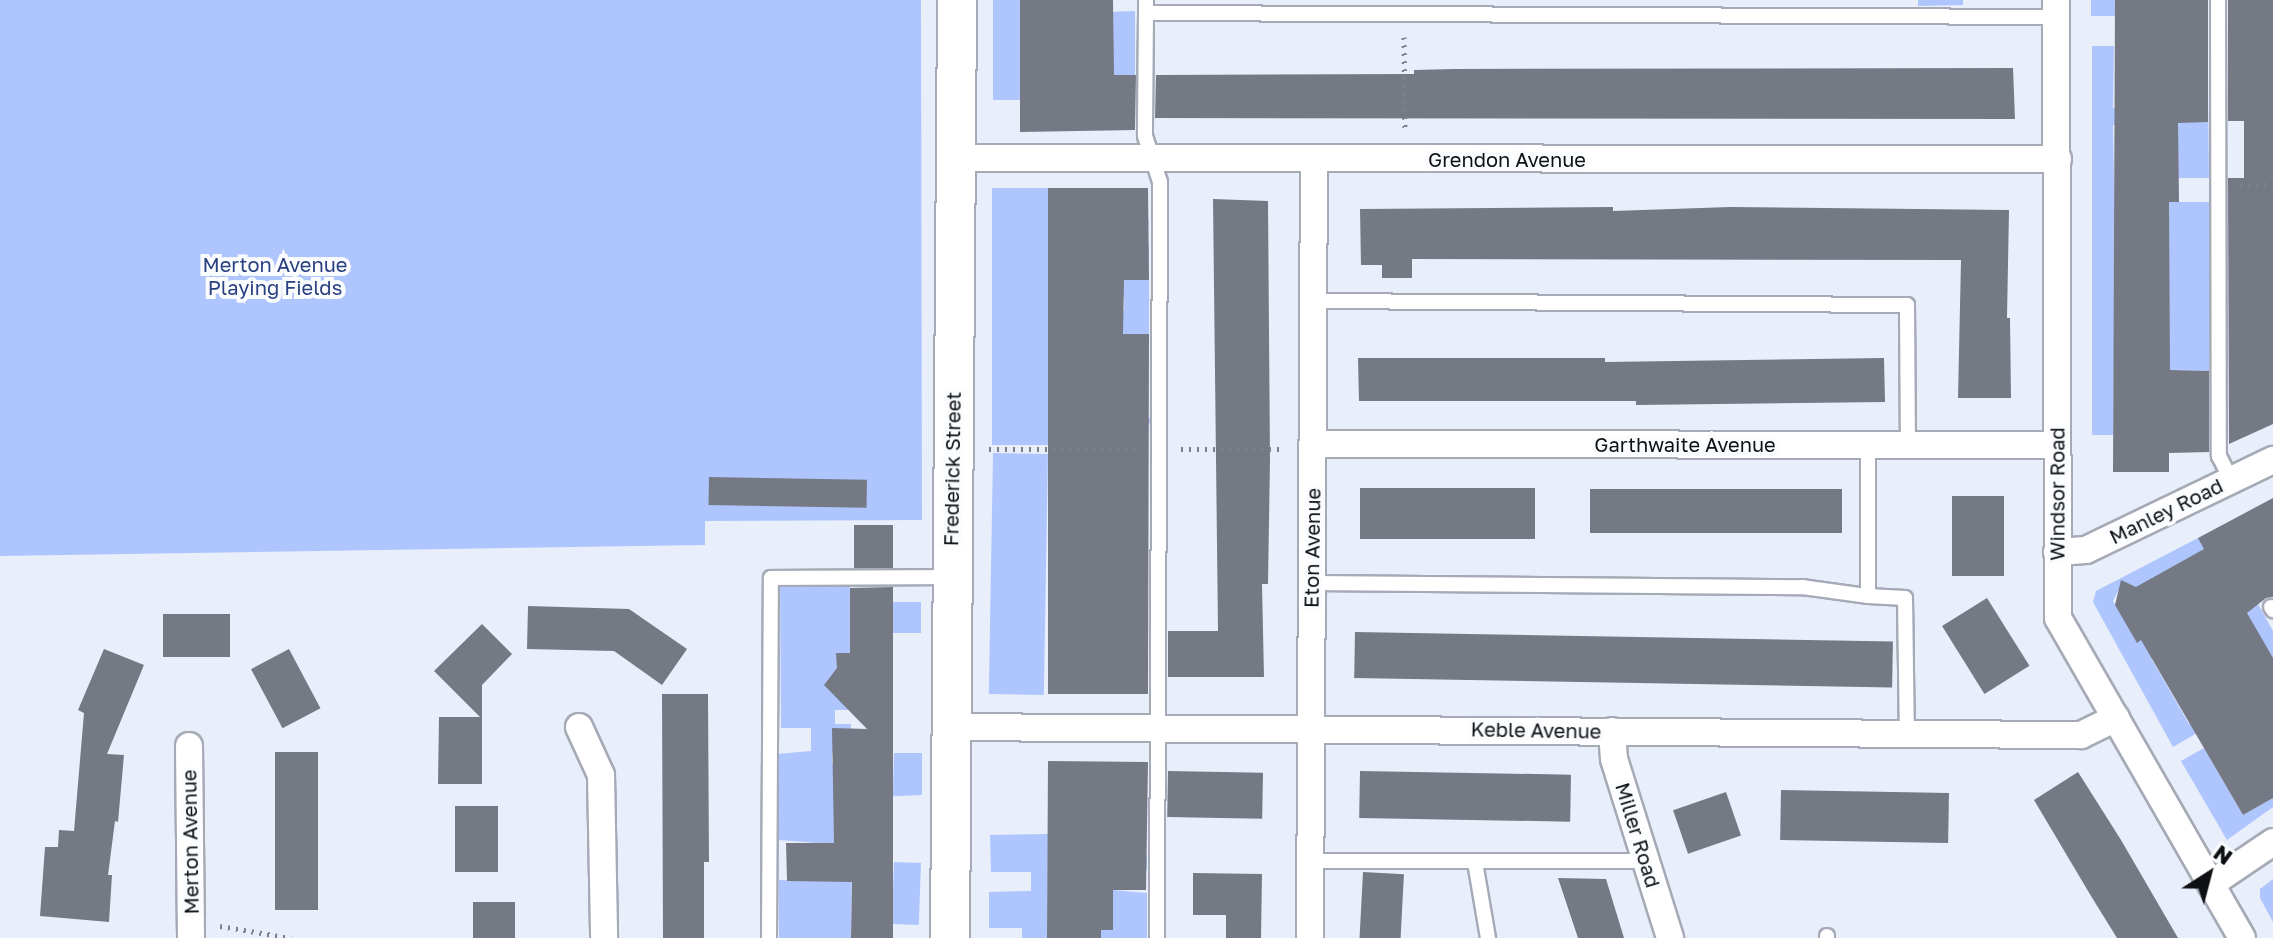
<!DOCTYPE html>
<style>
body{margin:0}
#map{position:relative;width:2273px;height:938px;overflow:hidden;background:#e9eefb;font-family:"Golos Text",sans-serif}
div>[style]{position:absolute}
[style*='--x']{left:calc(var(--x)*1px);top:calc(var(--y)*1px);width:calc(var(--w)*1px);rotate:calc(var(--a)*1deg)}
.green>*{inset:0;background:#aec6fd;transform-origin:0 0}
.building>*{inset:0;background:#747984;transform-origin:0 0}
.path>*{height:5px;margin-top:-2.5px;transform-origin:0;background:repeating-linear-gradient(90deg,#7d8089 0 2px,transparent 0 8px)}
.roads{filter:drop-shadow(2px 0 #a5aab6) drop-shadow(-2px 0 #a5aab6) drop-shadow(0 2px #a5aab6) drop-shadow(0 -2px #a5aab6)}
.lane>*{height:14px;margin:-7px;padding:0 7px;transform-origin:7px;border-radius:7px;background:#fff}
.street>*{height:26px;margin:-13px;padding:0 13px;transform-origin:13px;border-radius:13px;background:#fff}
.secondary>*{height:38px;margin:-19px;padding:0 19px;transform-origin:19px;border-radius:19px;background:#fff}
span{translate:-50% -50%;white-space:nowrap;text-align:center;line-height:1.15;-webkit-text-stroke:8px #fafcfe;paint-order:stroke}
.street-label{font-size:20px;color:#0e1014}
.park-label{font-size:20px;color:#294181}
.north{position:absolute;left:2169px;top:834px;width:80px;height:80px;-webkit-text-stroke:6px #fafcfe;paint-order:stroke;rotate:36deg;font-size:22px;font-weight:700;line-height:32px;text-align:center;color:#0e1014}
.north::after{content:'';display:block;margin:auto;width:28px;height:36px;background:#0e1014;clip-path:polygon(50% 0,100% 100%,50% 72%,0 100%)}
</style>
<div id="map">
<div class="green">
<i style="clip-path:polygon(0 0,921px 0,922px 520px,705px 521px,705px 545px,0 556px)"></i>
<i style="left:993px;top:0;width:27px;height:100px"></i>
<i style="clip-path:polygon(1918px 0,1963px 0,1963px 5px,1918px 6px)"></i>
<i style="left:2091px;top:0;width:24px;height:16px"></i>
<i style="clip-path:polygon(1135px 11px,1135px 99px,1112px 100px,1107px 12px)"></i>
<i style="clip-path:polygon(2092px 46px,2114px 46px,2113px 108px,2186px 108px,2187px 91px,2208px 91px,2209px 178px,2170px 178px,2178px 124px,2113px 125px,2115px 224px,2169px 322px,2169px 202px,2209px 202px,2210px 274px,2209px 371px,2168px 370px,2114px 336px,2113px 435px,2092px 435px)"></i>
<i style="left:992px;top:188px;width:56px;height:257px"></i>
<i style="clip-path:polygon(1102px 208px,1123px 208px,1124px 221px,1149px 221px,1149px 225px,1123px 227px,1124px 246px,1149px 245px,1149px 261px,1118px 262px,1118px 280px,1149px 280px,1149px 334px,1126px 334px,1125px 347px,1148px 348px,1143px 355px,1116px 356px,1117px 369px,1126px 370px,1126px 383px,1149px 383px,1146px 390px,1119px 391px,1118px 407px,1124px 407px,1125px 417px,1151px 418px,1150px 422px,1147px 429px,1119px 429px,1119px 446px,1102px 445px,1102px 318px,1110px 318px,1111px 310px,1124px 310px,1124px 298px,1102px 298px,1102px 243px,1108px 243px,1108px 233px,1117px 232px,1116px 226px,1102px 226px)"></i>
<i style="left:993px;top:453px;width:55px;height:241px;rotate:1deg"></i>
<i style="clip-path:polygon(evenodd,2198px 538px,2250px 590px,2273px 631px,2273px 689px,2173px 747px,2093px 602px,2096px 591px,2198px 538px,2129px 584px,2136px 587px,2218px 596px,2137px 642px,2113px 601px,2119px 589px,2129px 584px,2198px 538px,2151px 658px,2232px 699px,2189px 724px,2151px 658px)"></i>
<i style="clip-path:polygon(780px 587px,850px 587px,850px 653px,837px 653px,837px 675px,827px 681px,850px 710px,835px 710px,835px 724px,851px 724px,850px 753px,832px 753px,832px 764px,850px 765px,850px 791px,893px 791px,894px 753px,922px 753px,922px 795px,852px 798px,834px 817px,834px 846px,852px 862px,851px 938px,779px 938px,779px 880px,814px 881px,817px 843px,779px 840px,777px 754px,811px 751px,811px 728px,781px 728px)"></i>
<i style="left:893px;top:602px;width:28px;height:31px"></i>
<i style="clip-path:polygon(2204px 748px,2243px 815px,2273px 798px,2273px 807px,2227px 840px,2181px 761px)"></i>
<i style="clip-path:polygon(1048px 834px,1047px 938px,1022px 938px,1022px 928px,989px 928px,989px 892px,1031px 891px,1031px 872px,991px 872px,990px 835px)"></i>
<i style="clip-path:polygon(1101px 834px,1117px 834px,1117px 855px,1147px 855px,1147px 870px,1113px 871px,1113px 890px,1147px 893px,1147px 938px,1101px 938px,1101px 930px,1113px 929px,1113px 909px,1101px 908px,1100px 889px,1109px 888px,1109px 871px,1101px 871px)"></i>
<i style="left:894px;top:862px;width:27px;height:62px;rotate:2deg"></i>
<i style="clip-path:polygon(2273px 879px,2273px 922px,2260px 898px,2260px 889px)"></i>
</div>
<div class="building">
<i style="clip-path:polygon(1020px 0,1113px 0,1114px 75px,1136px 75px,1135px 130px,1020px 132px)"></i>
<i style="clip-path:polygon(2115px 0,2208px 0,2208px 122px,2178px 123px,2179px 202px,2169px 202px,2170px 370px,2209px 371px,2209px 452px,2169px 453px,2169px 472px,2113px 472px)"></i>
<i style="clip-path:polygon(2228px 0,2273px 0,2273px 424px,2229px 444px,2228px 178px,2244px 178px,2244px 121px,2228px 121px)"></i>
<i style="clip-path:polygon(2013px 68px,2015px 119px,1155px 118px,1156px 75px,1414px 74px,1414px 70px,1454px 69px)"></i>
<i style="clip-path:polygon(1048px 188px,1148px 188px,1149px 280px,1124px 280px,1123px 334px,1149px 334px,1148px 694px,1048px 694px)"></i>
<i style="clip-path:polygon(1213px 199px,1268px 201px,1270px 460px,1268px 584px,1262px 584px,1264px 677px,1168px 677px,1168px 631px,1218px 631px)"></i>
<i style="clip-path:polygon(1613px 207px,1613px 211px,1730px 207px,2009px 210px,2007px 318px,2010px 318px,2011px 398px,1958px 398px,1961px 260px,1412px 259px,1412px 278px,1382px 278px,1382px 265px,1361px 265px,1360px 209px)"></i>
<i style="clip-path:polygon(1358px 358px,1605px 358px,1605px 362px,1884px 358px,1885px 402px,1636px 405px,1636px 401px,1359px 401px)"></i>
<i style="left:709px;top:477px;width:158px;height:28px;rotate:1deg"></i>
<i style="left:1360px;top:488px;width:175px;height:51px"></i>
<i style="left:1590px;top:489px;width:252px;height:44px"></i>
<i style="left:1952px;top:496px;width:52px;height:80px"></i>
<i style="clip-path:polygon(2273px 498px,2273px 597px,2266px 598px,2247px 613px,2273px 658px,2273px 798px,2243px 815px,2141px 640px,2137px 643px,2115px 605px,2121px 580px,2136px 587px,2204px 549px,2198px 538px)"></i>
<i style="left:854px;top:525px;width:39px;height:43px"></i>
<i style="clip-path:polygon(893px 587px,893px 938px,851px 938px,852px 882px,787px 881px,786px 843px,834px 843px,832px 728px,867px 729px,824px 685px,837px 668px,836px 653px,850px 653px,850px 588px)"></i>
<i style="left:1987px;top:598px;width:80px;height:53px;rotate:58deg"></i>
<i style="clip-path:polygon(528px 606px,629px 609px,687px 649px,662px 685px,614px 651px,527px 649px)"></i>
<i style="left:163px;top:614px;width:67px;height:43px"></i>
<i style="clip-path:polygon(482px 624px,512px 654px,482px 685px,482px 784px,438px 784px,439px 717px,480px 717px,434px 671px)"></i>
<i style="left:1355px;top:632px;width:538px;height:46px;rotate:1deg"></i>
<i style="clip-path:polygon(104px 649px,144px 665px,107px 754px,124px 755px,118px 822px,115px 821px,108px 875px,112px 875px,109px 922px,40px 916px,45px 847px,58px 847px,59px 830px,74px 831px,84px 713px,78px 710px)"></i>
<i style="left:289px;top:649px;width:67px;height:43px;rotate:62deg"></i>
<i style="clip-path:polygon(662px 694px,708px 694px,709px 862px,704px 862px,704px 938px,663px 938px)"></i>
<i style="left:275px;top:752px;width:43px;height:158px"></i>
<i style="clip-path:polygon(1048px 761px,1148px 762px,1146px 890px,1113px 890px,1113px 930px,1101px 930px,1101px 938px,1047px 938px)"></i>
<i style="left:1168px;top:771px;width:95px;height:46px;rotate:1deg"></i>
<i style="left:1360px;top:771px;width:211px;height:47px;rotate:1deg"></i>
<i style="clip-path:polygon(2078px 772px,2121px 840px,2178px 938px,2117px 938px,2091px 896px,2034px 800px)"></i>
<i style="left:1781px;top:790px;width:168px;height:50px;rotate:1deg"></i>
<i style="left:1726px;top:792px;width:46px;height:56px;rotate:71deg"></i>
<i style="left:455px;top:806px;width:43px;height:66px"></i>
<i style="left:1363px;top:872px;width:41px;height:66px;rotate:3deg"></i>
<i style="clip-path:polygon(1193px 873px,1262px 874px,1261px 938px,1226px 938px,1226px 915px,1193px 915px)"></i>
<i style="clip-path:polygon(1558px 878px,1606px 879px,1624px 938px,1578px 938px)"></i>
<i style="left:473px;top:902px;width:42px;height:36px"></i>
</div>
<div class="path">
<i style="--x:1404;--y:37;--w:94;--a:89.4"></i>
<i style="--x:2240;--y:185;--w:33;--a:-2"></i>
<i style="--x:989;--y:449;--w:146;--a:0"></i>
<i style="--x:1181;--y:449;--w:102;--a:0"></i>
<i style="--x:220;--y:926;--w:72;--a:9.6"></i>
</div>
<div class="roads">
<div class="lane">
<i style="--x:1146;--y:0;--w:13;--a:90"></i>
<i style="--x:1146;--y:13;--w:910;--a:0.25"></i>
<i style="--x:2218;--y:0;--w:456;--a:89.9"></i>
<i style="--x:2219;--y:456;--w:27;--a:63"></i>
<i style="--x:1146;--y:13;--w:123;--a:90.5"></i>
<i style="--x:1145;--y:136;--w:48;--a:71.9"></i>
<i style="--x:1160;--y:182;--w:756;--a:90.23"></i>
<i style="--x:1315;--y:301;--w:592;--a:0.39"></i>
<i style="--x:1907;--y:305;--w:140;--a:89.6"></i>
<i style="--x:1868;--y:445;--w:151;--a:90"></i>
<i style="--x:1868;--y:596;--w:37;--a:3"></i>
<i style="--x:1905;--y:598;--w:137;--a:89.2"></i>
<i style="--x:1311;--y:583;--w:491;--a:0.5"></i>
<i style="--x:1802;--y:587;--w:67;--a:7.8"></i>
<i style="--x:2271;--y:607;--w:4;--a:56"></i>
<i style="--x:1311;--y:861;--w:335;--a:0"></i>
<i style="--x:1475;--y:862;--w:77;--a:80.3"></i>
<i style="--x:1827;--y:936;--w:2;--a:90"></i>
<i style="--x:769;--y:938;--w:360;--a:-89.7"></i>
<i style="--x:771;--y:578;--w:180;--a:-0.3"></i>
</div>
<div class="street">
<i style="--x:2056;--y:0;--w:618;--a:89.81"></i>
<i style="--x:2058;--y:618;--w:369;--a:60.1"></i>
<i style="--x:956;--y:158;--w:1102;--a:0.05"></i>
<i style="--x:1313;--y:444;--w:744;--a:0.08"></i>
<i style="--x:2057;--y:552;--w:29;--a:-4"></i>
<i style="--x:2086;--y:550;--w:208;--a:-25.7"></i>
<i style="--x:579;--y:727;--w:53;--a:65.4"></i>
<i style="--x:601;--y:775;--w:163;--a:88.9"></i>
<i style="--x:951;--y:727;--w:1130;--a:0.41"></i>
<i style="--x:2081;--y:735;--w:39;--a:-26"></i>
<i style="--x:1612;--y:731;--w:28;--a:86"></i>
<i style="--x:1614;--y:759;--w:188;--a:72.6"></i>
<i style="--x:189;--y:746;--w:192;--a:89.4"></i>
<i style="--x:2211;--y:884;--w:75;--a:-34.1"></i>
<i style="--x:1310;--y:938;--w:779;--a:-89.71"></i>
</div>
<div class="secondary">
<i style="--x:950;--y:938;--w:938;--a:-89.57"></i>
</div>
</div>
<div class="street-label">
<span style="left:1507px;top:159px">Grendon Avenue</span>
<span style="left:1685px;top:444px">Garthwaite Avenue</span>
<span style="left:952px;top:469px;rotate:-89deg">Frederick Street</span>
<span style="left:2057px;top:494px;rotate:-90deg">Windsor Road</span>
<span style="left:2166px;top:511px;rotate:-26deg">Manley Road</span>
<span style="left:1312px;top:548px;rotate:-89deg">Eton Avenue</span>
<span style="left:1536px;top:730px;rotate:1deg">Keble Avenue</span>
<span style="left:1638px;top:835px;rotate:73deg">Miller Road</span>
<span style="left:190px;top:842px;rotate:-91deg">Merton Avenue</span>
</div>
<div class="park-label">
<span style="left:275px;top:276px">Merton Avenue<br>Playing Fields</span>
</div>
<div class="north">N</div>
</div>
